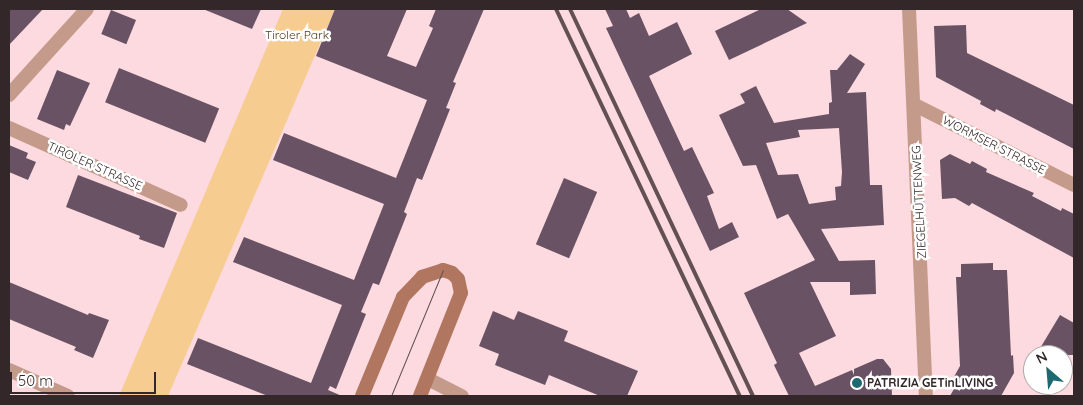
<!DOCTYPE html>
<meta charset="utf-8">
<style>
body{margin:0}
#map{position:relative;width:1083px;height:405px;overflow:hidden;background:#fddadf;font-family:Quicksand,sans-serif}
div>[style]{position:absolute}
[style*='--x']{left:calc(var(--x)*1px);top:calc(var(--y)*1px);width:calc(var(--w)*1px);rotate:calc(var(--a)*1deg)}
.green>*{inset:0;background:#f7cc91}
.building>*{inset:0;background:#685263;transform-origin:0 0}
.minor>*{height:14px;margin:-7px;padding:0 7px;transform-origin:7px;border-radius:7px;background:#c49b8b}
.secondary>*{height:14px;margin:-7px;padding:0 7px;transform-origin:7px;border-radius:7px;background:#b1765f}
.tram>*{height:1px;margin:-0.5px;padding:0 0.5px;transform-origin:0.5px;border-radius:0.5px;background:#625053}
.rail>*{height:4px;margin:-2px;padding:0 2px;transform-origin:2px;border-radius:2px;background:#625053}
.dots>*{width:14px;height:14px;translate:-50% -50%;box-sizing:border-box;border:2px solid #fff;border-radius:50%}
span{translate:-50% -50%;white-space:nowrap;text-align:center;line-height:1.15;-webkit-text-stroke:5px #fff;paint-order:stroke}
.park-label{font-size:12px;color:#533c18}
.street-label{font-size:12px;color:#342729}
.poi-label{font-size:12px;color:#342729;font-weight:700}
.left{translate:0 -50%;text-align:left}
.frame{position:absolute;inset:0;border:10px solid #342729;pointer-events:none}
.north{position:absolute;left:1023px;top:345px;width:50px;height:50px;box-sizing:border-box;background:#fff;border:1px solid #aea9a9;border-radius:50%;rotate:333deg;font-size:14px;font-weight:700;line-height:20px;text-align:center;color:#342729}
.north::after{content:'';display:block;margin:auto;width:18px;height:22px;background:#1c696f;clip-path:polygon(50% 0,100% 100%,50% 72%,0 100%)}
.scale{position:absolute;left:10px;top:372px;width:146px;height:22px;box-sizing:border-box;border:2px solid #342729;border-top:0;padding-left:6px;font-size:15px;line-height:18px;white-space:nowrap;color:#342729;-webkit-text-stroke:4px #fff;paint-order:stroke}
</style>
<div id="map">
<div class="green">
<i style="clip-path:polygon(283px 9px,335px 9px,168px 396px,119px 396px)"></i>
</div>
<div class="building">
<i style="clip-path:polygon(9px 9px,43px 9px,9px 45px)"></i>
<i style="clip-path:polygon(203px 9px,261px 9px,252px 29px)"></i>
<i style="clip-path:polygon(335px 9px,407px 9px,387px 56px,416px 67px,433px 28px,429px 26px,436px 9px,484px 9px,453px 82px,456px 83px,446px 108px,450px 109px,422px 180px,417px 178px,404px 212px,407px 214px,379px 285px,373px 283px,361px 312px,366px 314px,336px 389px,330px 386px,328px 390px,342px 396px,268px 396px,187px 364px,198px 338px,311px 383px,342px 305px,233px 262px,244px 237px,354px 280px,384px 204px,273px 160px,284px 133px,396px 178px,427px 100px,316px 56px)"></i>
<i style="clip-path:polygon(605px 9px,626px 9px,630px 18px,639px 13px,649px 36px,677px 22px,692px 54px,649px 76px,684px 151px,692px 147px,714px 193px,707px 196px,719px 229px,732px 222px,739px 237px,710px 251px,606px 28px,613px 26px)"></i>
<i style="clip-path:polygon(761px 9px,787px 9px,807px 23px,729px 60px,715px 31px)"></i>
<i style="left:111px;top:10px;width:27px;height:26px;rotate:22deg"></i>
<i style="clip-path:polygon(966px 25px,967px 53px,1074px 105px,1074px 149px,996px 109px,995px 112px,980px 104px,981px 101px,936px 77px,934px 26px)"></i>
<i style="clip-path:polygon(evenodd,850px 54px,865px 64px,847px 93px,866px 92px,870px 185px,882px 185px,884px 225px,821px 229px,839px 261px,875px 260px,876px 294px,850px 295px,850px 282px,810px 282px,836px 336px,799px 353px,815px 386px,852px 370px,854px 375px,854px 369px,877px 359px,883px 359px,891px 369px,892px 396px,789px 396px,774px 365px,777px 363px,744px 293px,815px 260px,788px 214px,777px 219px,756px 165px,743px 166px,719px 115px,745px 103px,740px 94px,756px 86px,774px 123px,829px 114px,829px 103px,832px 102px,830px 70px,837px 70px,850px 54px,839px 128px,842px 172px,841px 186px,835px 187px,836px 200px,809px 204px,798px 174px,778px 175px,766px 143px,800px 137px,798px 130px,839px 128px)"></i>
<i style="left:119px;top:68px;width:108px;height:37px;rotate:22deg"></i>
<i style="clip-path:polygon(57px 70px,90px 83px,70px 126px,66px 124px,64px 130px,37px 119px)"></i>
<i style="clip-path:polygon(9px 145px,28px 153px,26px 158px,36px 162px,28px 180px,9px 172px)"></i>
<i style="clip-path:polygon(950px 154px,970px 164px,972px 161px,987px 169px,986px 172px,1034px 193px,1032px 196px,1061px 211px,1062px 208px,1074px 214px,1074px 258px,972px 203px,969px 206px,955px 198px,942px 199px,940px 160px)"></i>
<i style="clip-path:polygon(78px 175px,177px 213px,164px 248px,139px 239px,140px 236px,66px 207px)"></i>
<i style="left:564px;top:178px;width:36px;height:72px;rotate:23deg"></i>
<i style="clip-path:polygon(993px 263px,993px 270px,1007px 270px,1011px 356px,1013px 355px,1014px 373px,1001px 396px,950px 396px,955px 387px,950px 384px,960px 366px,956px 277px,961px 277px,961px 264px)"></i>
<i style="clip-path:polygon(9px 282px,88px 315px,89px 313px,109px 320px,93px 358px,74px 350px,76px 347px,9px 319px)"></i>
<i style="clip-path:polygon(493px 311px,514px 320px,518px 311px,568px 331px,564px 341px,638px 371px,627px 396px,600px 396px,549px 375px,545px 385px,495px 365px,499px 354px,479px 346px)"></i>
<i style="clip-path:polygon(1060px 315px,1074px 323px,1074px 355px,1036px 355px)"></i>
</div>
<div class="minor">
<i style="--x:909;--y:9;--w:387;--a:87.5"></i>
<i style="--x:9;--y:95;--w:116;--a:-47.8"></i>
<i style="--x:915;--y:105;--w:178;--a:26.7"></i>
<i style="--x:9;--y:128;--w:188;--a:24.1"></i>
<i style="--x:9;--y:370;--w:64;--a:23.8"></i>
<i style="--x:428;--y:379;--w:38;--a:27"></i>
</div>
<div class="secondary">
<i style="--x:362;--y:396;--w:107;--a:-67.5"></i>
<i style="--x:403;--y:297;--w:28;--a:-46"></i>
<i style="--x:422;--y:277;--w:22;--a:-18"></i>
<i style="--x:443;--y:270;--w:9;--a:18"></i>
<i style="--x:452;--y:273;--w:8;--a:45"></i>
<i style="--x:458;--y:279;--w:14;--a:78"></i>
<i style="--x:461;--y:293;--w:111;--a:111.7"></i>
</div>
<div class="tram">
<i style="--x:391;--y:396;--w:136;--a:-67.6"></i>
</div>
<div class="rail">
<i style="--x:556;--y:9;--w:429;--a:64.6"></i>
<i style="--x:570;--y:9;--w:428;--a:64.7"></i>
</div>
<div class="dots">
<i style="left:857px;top:383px;background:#1c696f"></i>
</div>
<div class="park-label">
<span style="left:297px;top:35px">Tiroler Park</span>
</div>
<div class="street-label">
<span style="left:994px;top:145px;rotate:27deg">WORMSER STRASSE</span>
<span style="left:95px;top:166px;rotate:24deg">TIROLER STRASSE</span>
<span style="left:919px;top:202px;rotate:-93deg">ZIEGELHÜTTENWEG</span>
</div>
<div class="poi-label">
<span class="left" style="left:867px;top:383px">PATRIZIA GETinLIVING</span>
</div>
<div class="frame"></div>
<div class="north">N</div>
<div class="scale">50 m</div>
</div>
